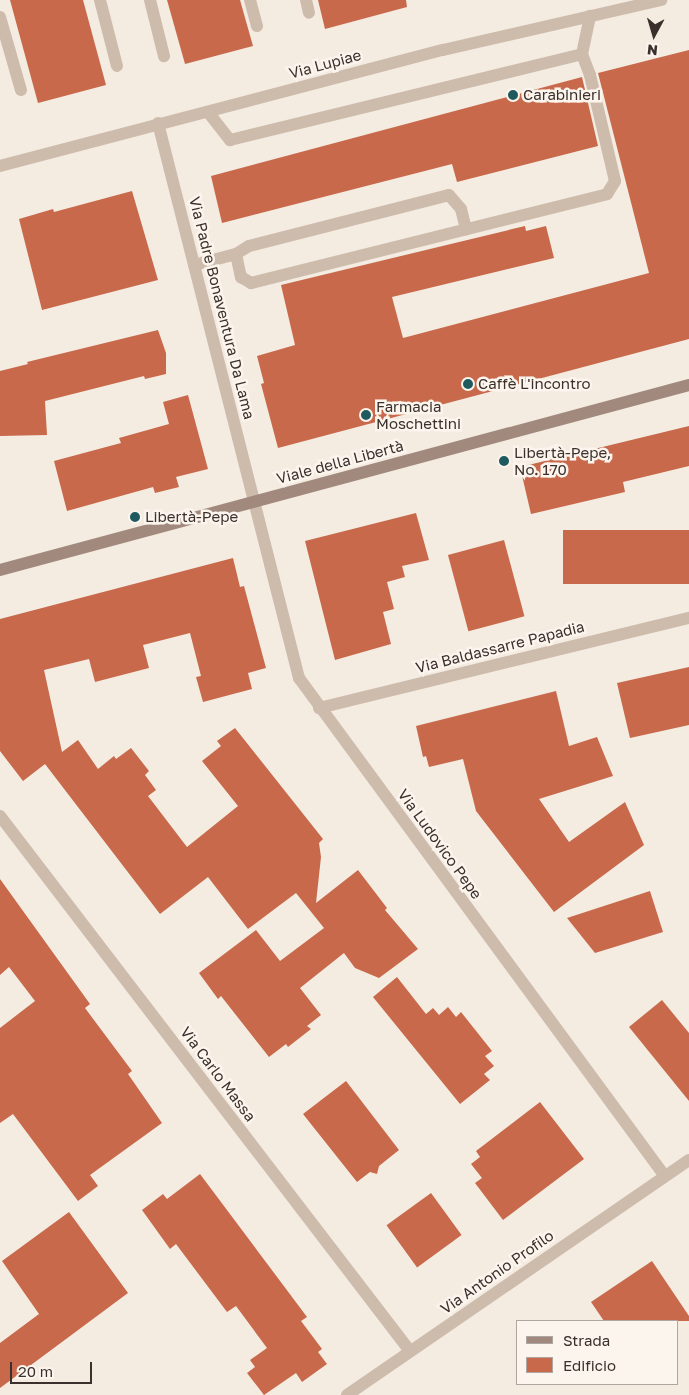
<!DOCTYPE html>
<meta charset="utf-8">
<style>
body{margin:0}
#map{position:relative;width:689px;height:1395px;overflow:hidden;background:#f4ebe1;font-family:"Golos Text",sans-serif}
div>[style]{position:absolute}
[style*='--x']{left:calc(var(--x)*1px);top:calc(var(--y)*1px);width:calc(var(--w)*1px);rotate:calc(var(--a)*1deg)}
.building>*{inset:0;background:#c8694b;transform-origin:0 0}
.lane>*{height:12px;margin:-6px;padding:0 6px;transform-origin:6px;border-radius:6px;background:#cdbbac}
.street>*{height:12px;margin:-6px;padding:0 6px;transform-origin:6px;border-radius:6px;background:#cdbbac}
.secondary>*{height:12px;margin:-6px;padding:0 6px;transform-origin:6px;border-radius:6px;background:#a18a7d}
.dots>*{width:14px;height:14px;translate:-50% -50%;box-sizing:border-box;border:2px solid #fbf5ee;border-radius:50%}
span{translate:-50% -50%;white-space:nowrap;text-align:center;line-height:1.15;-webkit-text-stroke:5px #fbf5ee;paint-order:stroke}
.street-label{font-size:15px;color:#3b302b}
.poi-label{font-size:15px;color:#3b302b}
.left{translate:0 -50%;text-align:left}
.legend{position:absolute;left:516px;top:1320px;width:162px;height:65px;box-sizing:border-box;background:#fbf5ee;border:1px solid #aea6a0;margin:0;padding:6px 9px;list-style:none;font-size:15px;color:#3b302b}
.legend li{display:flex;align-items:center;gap:10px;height:25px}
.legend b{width:25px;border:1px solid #aea6a0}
.north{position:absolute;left:629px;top:10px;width:50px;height:50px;-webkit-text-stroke:4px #fbf5ee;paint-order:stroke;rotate:186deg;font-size:14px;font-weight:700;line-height:20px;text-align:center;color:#3b302b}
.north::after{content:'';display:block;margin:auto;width:18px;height:22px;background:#3b302b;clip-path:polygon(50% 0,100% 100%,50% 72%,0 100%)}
.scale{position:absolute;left:10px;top:1362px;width:82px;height:22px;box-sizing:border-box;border:2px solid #3b302b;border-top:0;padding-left:6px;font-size:15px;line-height:18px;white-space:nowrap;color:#3b302b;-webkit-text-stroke:4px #fbf5ee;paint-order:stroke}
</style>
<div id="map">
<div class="building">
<i style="clip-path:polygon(10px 0,83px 0,106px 85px,38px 103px)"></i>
<i style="clip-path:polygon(167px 0,240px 0,253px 46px,185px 64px)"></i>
<i style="clip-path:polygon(318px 0,406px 0,407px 7px,325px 29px)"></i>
<i style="clip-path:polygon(689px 50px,689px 339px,278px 448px,261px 384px,264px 383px,257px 356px,295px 345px,281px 285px,525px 226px,526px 231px,546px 226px,554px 258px,392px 297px,403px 338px,649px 273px,598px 73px)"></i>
<i style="clip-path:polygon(582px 77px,598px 146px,457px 182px,452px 164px,222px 223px,211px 176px)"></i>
<i style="clip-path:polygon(132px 191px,158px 280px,42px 310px,19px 219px,53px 209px,54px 212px)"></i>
<i style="clip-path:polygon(158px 330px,166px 353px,166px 374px,145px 379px,144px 376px,45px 401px,47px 435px,0 436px,0 371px,28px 364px,27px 362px)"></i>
<i style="clip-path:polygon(188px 395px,208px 469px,176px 477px,179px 487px,155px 493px,153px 487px,67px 511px,54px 461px,121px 443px,119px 438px,169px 424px,163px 402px)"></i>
<i style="clip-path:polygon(689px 426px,689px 466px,623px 482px,625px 492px,531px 514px,520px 467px)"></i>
<i style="clip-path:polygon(416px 513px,429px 560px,402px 566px,405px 577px,387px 582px,394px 609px,383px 612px,391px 644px,335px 660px,305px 541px)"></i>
<i style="left:689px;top:530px;width:54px;height:126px;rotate:90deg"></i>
<i style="left:504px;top:540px;width:79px;height:58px;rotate:75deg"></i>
<i style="clip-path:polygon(233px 558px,240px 587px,244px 586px,266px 668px,248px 673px,252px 689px,203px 702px,196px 677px,201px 676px,190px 633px,143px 645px,149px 668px,95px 682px,89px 659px,44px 670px,62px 752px,78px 740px,98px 769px,114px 756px,116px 759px,131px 748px,149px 771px,145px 775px,156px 790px,148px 796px,187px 847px,238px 806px,202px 761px,221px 746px,217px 741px,235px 728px,323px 839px,319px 843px,321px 857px,316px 903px,358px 870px,387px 908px,385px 910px,418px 949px,379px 978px,355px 968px,344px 953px,300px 988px,321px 1015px,307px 1026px,311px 1029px,288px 1047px,286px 1044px,269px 1057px,221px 996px,218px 999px,199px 973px,256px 930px,280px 961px,324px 928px,296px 893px,248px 929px,208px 877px,160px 914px,45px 764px,23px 781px,0 751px,0 619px)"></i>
<i style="clip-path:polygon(689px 667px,689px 725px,630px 738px,617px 683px)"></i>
<i style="clip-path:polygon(556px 691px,569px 746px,597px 737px,613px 776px,539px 799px,569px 842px,625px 802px,644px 845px,554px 912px,476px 811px,463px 759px,429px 767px,426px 756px,423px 757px,416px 726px)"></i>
<i style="clip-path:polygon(0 879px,90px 1004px,85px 1008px,132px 1071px,128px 1074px,162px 1123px,90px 1175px,98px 1186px,78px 1201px,13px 1114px,0 1123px,0 1028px,35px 1001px,9px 967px,0 975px)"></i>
<i style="clip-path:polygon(650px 891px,663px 932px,595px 953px,567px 918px)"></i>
<i style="clip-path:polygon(397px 977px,426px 1014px,433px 1008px,439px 1015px,448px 1007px,456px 1017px,461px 1012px,492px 1051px,485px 1056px,494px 1066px,484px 1074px,490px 1080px,460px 1104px,373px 997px)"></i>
<i style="clip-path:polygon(662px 1000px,689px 1033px,689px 1101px,629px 1027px)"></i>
<i style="clip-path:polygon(346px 1081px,399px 1150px,379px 1166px,377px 1174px,370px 1172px,357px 1182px,303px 1114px)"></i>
<i style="clip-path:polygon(540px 1102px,584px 1159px,503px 1220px,475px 1183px,482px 1178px,471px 1164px,480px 1157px,476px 1151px)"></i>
<i style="clip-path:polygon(200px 1174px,307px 1317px,301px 1321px,322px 1349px,318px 1352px,327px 1364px,302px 1382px,296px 1373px,264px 1395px,247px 1373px,255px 1367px,250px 1360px,267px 1348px,236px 1306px,227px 1312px,176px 1244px,170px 1249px,142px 1210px,163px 1194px,167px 1199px)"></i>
<i style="left:431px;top:1193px;width:52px;height:55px;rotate:54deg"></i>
<i style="clip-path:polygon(69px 1212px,128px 1293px,0 1388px,0 1343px,39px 1314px,2px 1261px)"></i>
<i style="clip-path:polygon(652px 1261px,689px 1316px,689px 1321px,604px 1321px,591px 1302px)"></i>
</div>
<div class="lane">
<i style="--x:100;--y:0;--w:68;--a:75.6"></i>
<i style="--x:150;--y:0;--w:58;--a:76"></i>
<i style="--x:250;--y:0;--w:27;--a:75"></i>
<i style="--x:306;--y:0;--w:13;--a:77"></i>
<i style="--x:0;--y:17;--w:76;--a:74"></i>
<i style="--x:208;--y:112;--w:36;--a:52"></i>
<i style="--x:230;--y:140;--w:362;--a:-13.7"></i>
<i style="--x:582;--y:54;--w:39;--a:-78"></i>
<i style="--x:236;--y:254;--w:24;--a:78"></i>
<i style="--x:241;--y:277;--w:12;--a:31"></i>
<i style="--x:251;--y:283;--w:367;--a:-14"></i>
<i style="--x:607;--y:194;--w:15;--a:-58"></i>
<i style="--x:615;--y:181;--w:109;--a:-103.3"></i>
<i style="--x:590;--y:75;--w:22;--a:-111"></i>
<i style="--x:194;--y:265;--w:43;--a:-14.7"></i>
<i style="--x:236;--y:254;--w:15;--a:-32"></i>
<i style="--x:249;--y:246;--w:206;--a:-14.3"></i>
<i style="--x:449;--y:195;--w:18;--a:49"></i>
<i style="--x:461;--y:209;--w:21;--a:76"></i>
</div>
<div class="street">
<i style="--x:158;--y:123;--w:573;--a:75.75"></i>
<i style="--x:299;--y:678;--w:617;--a:53.71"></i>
<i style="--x:0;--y:166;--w:458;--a:-14.7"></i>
<i style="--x:443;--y:50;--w:224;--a:-12.9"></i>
<i style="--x:319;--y:708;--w:381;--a:-13.7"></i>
<i style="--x:0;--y:816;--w:674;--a:52.54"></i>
<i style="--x:347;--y:1395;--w:415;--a:-34.5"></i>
</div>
<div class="secondary">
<i style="--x:0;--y:570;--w:713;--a:-15.03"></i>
</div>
<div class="dots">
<i style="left:513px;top:95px;background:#1f5a5e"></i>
<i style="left:468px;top:384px;background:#1f5a5e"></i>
<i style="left:366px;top:415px;background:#1f5a5e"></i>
<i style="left:504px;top:461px;background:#1f5a5e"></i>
<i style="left:135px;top:517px;background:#1f5a5e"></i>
</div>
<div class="street-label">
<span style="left:325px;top:64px;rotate:-15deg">Via Lupiae</span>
<span style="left:222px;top:308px;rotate:76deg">Via Padre Bonaventura Da Lama</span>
<span style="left:340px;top:462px;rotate:-15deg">Viale della Libertà</span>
<span style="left:500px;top:647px;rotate:-14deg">Via Baldassarre Papadia</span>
<span style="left:440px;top:844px;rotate:54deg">Via Ludovico Pepe</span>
<span style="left:218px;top:1074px;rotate:53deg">Via Carlo Massa</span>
<span style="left:497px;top:1272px;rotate:-35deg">Via Antonio Profilo</span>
</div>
<div class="poi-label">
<span class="left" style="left:523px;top:95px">Carabinieri</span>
<span class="left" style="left:478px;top:384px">Caffè L'incontro</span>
<span class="left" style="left:376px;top:415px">Farmacia<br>Moschettini</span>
<span class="left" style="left:514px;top:461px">Libertà-Pepe,<br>No. 170</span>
<span class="left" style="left:145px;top:517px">Libertà-Pepe</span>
</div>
<ul class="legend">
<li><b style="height:6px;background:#a18a7d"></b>Strada</li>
<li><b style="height:14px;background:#c8694b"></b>Edificio</li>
</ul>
<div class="north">N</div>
<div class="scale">20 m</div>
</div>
